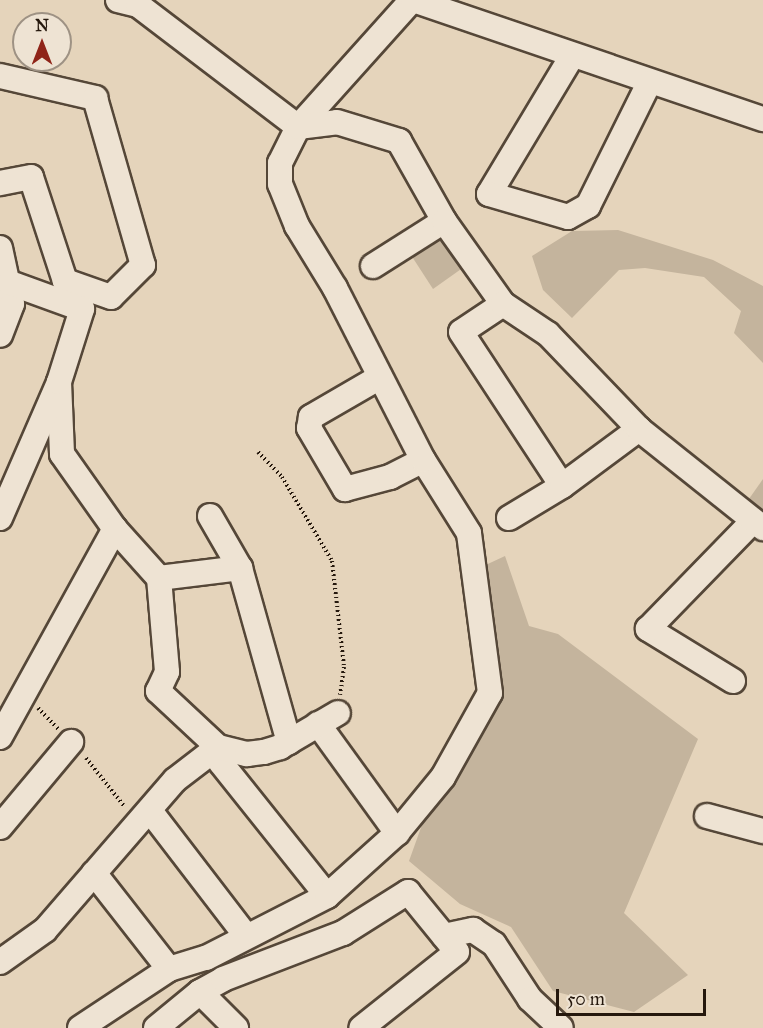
<!DOCTYPE html>
<style>
body{margin:0}
#map{position:relative;width:763px;height:1028px;overflow:hidden;background:#e5d4bb;font-family:"IM FELL Great Primer",serif}
div>[style]{position:absolute}
[style*='--x']{left:calc(var(--x)*1px);top:calc(var(--y)*1px);width:calc(var(--w)*1px);rotate:calc(var(--a)*1deg)}
.green>*{inset:0;background:#c4b49d}
.path>*{height:4px;margin-top:-2px;transform-origin:0;background:repeating-linear-gradient(90deg,#25180d 0 1.5px,transparent 0 4.5px)}
.roads{filter:drop-shadow(2px 0 #554738) drop-shadow(-2px 0 #554738) drop-shadow(0 2px #554738) drop-shadow(0 -2px #554738)}
.minor>*{height:24px;margin:-12px;padding:0 12px;transform-origin:12px;border-radius:12px;background:#eee3d3}
span{translate:-50% -50%;white-space:nowrap;text-align:center;line-height:1.15;-webkit-text-stroke:6px #eee3d3;paint-order:stroke}
.north{position:absolute;left:12px;top:12px;width:60px;height:60px;box-sizing:border-box;background:#eee3d3;border:2px solid #9e9284;border-radius:50%;rotate:0deg;font-size:16px;font-weight:700;line-height:24px;text-align:center;color:#25180d}
.north::after{content:'';display:block;margin:auto;width:21px;height:27px;background:#8f2418;clip-path:polygon(50% 0,100% 100%,50% 72%,0 100%)}
.scale{position:absolute;left:556px;top:989px;width:150px;height:27px;box-sizing:border-box;border:3px solid #25180d;border-top:0;padding-left:8px;font-size:18px;line-height:21px;white-space:nowrap;color:#25180d;-webkit-text-stroke:4px #eee3d3;paint-order:stroke}
</style>
<div id="map">
<div class="green">
<i style="clip-path:polygon(618px 230px,713px 260px,763px 286px,763px 363px,734px 333px,741px 311px,704px 277px,645px 268px,619px 270px,572px 318px,543px 290px,532px 256px,572px 231px)"></i>
<i style="clip-path:polygon(443px 236px,464px 267px,433px 289px,409px 252px)"></i>
<i style="clip-path:polygon(763px 479px,763px 521px,744px 506px)"></i>
<i style="clip-path:polygon(505px 556px,529px 626px,558px 634px,698px 739px,624px 913px,688px 975px,634px 1012px,553px 991px,511px 927px,460px 904px,409px 861px,442px 769px,496px 691px,477px 569px)"></i>
</div>
<div class="path">
<i style="--x:258;--y:452;--w:35;--a:46"></i>
<i style="--x:282;--y:477;--w:98;--a:59.2"></i>
<i style="--x:332;--y:561;--w:107;--a:83.5"></i>
<i style="--x:344;--y:667;--w:28;--a:98"></i>
<i style="--x:38;--y:708;--w:29;--a:46"></i>
<i style="--x:86;--y:758;--w:61;--a:51.6"></i>
</div>
<div class="roads">
<div class="minor">
<i style="--x:118;--y:0;--w:21;--a:14"></i>
<i style="--x:138;--y:5;--w:201;--a:37.3"></i>
<i style="--x:298;--y:127;--w:171;--a:-48.1"></i>
<i style="--x:413;--y:0;--w:370;--a:18.8"></i>
<i style="--x:572;--y:56;--w:161;--a:121"></i>
<i style="--x:489;--y:194;--w:82;--a:16.2"></i>
<i style="--x:568;--y:217;--w:23;--a:-29"></i>
<i style="--x:588;--y:206;--w:137;--a:-63.6"></i>
<i style="--x:0;--y:76;--w:98;--a:13"></i>
<i style="--x:95;--y:98;--w:174;--a:74"></i>
<i style="--x:143;--y:265;--w:45;--a:135"></i>
<i style="--x:111;--y:297;--w:49;--a:-160.8"></i>
<i style="--x:65;--y:281;--w:109;--a:-108.1"></i>
<i style="--x:31;--y:177;--w:32;--a:169"></i>
<i style="--x:0;--y:248;--w:57;--a:77.9"></i>
<i style="--x:12;--y:304;--w:33;--a:111"></i>
<i style="--x:373;--y:266;--w:84;--a:-32.4"></i>
<i style="--x:503;--y:304;--w:50;--a:146.3"></i>
<i style="--x:461;--y:332;--w:184;--a:56.7"></i>
<i style="--x:380;--y:377;--w:80;--a:149.9"></i>
<i style="--x:311;--y:417;--w:11;--a:100"></i>
<i style="--x:309;--y:428;--w:71;--a:59.5"></i>
<i style="--x:345;--y:489;--w:47;--a:-14.9"></i>
<i style="--x:390;--y:477;--w:37;--a:-27"></i>
<i style="--x:59;--y:382;--w:72;--a:87.6"></i>
<i style="--x:62;--y:454;--w:92;--a:54.8"></i>
<i style="--x:115;--y:529;--w:66;--a:48.1"></i>
<i style="--x:159;--y:578;--w:94;--a:85.1"></i>
<i style="--x:167;--y:672;--w:21;--a:115"></i>
<i style="--x:158;--y:691;--w:82;--a:43"></i>
<i style="--x:218;--y:747;--w:16;--a:79"></i>
<i style="--x:221;--y:763;--w:170;--a:51.4"></i>
<i style="--x:210;--y:516;--w:60;--a:60"></i>
<i style="--x:240;--y:568;--w:181;--a:74.3"></i>
<i style="--x:0;--y:518;--w:148;--a:-66.5"></i>
<i style="--x:59;--y:382;--w:77;--a:-72.5"></i>
<i style="--x:82;--y:309;--w:77;--a:-160.1"></i>
<i style="--x:509;--y:518;--w:62;--a:-31.1"></i>
<i style="--x:562;--y:486;--w:96;--a:-36.5"></i>
<i style="--x:159;--y:578;--w:82;--a:-7"></i>
<i style="--x:733;--y:681;--w:100;--a:-148.5"></i>
<i style="--x:648;--y:629;--w:151;--a:-45.8"></i>
<i style="--x:318;--y:724;--w:135;--a:54.1"></i>
<i style="--x:0;--y:737;--w:238;--a:-61.1"></i>
<i style="--x:151;--y:812;--w:156;--a:52.5"></i>
<i style="--x:707;--y:816;--w:58;--a:15"></i>
<i style="--x:0;--y:827;--w:111;--a:-50.1"></i>
<i style="--x:94;--y:873;--w:122;--a:52"></i>
<i style="--x:444;--y:936;--w:30;--a:-12"></i>
<i style="--x:473;--y:930;--w:25;--a:34"></i>
<i style="--x:494;--y:944;--w:66;--a:56.8"></i>
<i style="--x:530;--y:999;--w:42;--a:43.1"></i>
<i style="--x:0;--y:962;--w:55;--a:-35.4"></i>
<i style="--x:45;--y:930;--w:198;--a:-49.1"></i>
<i style="--x:175;--y:780;--w:54;--a:-37.5"></i>
<i style="--x:218;--y:747;--w:30;--a:14"></i>
<i style="--x:247;--y:754;--w:17;--a:-7"></i>
<i style="--x:264;--y:752;--w:17;--a:-17"></i>
<i style="--x:280;--y:747;--w:67;--a:-30.4"></i>
<i style="--x:200;--y:992;--w:51;--a:45"></i>
<i style="--x:80;--y:1028;--w:107;--a:-33.5"></i>
<i style="--x:169;--y:969;--w:39;--a:-17"></i>
<i style="--x:206;--y:958;--w:136;--a:-27.1"></i>
<i style="--x:327;--y:896;--w:94;--a:-42"></i>
<i style="--x:397;--y:833;--w:72;--a:-50.6"></i>
<i style="--x:443;--y:777;--w:96;--a:-60.8"></i>
<i style="--x:490;--y:693;--w:161;--a:-97.5"></i>
<i style="--x:469;--y:533;--w:86;--a:-122.2"></i>
<i style="--x:423;--y:460;--w:193;--a:-117.1"></i>
<i style="--x:335;--y:288;--w:73;--a:-121.5"></i>
<i style="--x:297;--y:226;--w:45;--a:-112"></i>
<i style="--x:280;--y:184;--w:21;--a:-90"></i>
<i style="--x:280;--y:163;--w:40;--a:-63.4"></i>
<i style="--x:298;--y:127;--w:39;--a:-7"></i>
<i style="--x:337;--y:122;--w:65;--a:17"></i>
<i style="--x:399;--y:141;--w:92;--a:60.6"></i>
<i style="--x:444;--y:221;--w:102;--a:54.6"></i>
<i style="--x:503;--y:304;--w:54;--a:33.7"></i>
<i style="--x:548;--y:334;--w:132;--a:46.2"></i>
<i style="--x:639;--y:429;--w:159;--a:38.6"></i>
<i style="--x:156;--y:1028;--w:57;--a:-39.3"></i>
<i style="--x:200;--y:992;--w:26;--a:-29"></i>
<i style="--x:223;--y:979;--w:129;--a:-21"></i>
<i style="--x:343;--y:933;--w:77;--a:-32.2"></i>
<i style="--x:408;--y:892;--w:77;--a:50.8"></i>
<i style="--x:457;--y:952;--w:122;--a:141.6"></i>
</div>
</div>
<div class="north">N</div>
<div class="scale">50 m</div>
</div>
